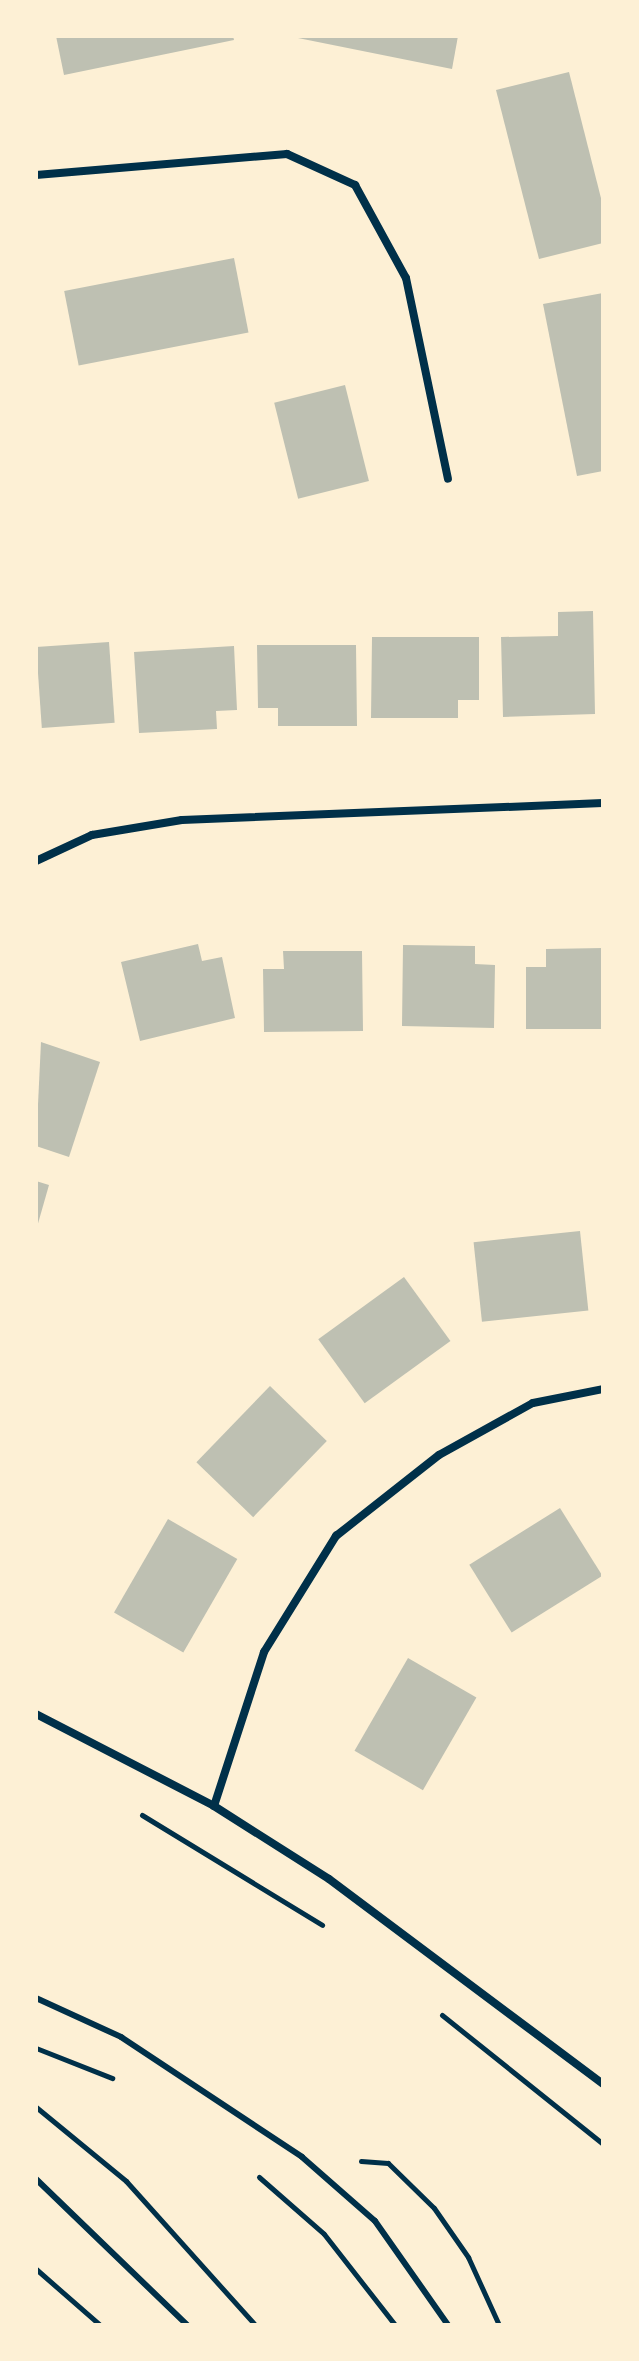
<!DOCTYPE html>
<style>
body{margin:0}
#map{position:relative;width:639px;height:2361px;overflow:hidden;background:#fdf0d5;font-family:Barlow,sans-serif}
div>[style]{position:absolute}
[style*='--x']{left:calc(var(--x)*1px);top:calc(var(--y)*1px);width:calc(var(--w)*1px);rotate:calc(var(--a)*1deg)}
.building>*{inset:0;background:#bec0b2;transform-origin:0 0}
.path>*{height:5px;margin:-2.5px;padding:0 2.5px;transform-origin:2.5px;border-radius:2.5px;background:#003049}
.service>*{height:6px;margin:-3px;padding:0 3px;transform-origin:3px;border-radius:3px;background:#003049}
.minor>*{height:8px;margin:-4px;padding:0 4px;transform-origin:4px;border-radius:4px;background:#003049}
span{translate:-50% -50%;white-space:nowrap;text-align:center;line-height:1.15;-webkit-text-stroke:6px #fdf0d5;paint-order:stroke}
.frame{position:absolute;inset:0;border:38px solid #fdf0d5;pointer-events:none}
</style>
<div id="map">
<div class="building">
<i style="clip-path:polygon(56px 36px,233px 36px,234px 40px,64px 75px)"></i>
<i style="clip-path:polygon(288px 36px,458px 36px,452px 69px)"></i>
<i style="clip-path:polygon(569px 72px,603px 206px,603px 243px,539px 259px,496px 90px)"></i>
<i style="left:234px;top:258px;width:76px;height:173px;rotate:79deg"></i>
<i style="clip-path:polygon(603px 293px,603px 471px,577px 476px,543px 304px)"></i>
<i style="left:345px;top:385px;width:99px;height:73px;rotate:76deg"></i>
<i style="clip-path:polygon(593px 611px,595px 714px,503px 717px,501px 637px,558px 636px,558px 612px)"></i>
<i style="clip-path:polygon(372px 637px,479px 637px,479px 700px,458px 700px,458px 718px,371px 718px)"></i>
<i style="left:109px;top:642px;width:81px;height:73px;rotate:86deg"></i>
<i style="clip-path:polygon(257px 645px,356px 645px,357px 726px,278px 726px,278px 708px,258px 708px)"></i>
<i style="clip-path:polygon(234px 646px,237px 710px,216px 711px,217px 729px,139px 733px,134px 652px)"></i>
<i style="clip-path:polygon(198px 944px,202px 961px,222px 957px,235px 1018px,140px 1041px,121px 962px)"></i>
<i style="clip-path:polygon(403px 945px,475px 946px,475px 964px,495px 965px,494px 1028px,402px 1026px)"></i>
<i style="clip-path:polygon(603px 948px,603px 1029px,526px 1029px,526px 967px,546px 967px,546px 949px)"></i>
<i style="clip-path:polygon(283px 951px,362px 951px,363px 1031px,264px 1032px,263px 969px,284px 969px)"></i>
<i style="clip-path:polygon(41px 1042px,100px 1062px,69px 1157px,36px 1146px)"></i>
<i style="clip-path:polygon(36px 1181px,49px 1185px,37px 1227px,36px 1227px)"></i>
<i style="left:580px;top:1231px;width:80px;height:107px;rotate:84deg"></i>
<i style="left:404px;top:1277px;width:79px;height:106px;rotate:54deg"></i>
<i style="left:270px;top:1386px;width:79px;height:106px;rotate:44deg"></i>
<i style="left:560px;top:1508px;width:80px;height:107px;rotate:58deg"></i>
<i style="left:168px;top:1519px;width:80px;height:108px;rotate:30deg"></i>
<i style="left:408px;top:1658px;width:79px;height:107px;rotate:30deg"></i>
</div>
<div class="path">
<i style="--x:142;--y:1815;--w:211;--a:31.4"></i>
<i style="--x:442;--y:2015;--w:206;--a:38.7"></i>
<i style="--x:36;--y:2048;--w:82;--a:21.5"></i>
<i style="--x:36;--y:2107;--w:117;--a:39.4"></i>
<i style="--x:126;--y:2181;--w:193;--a:48.1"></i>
<i style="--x:361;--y:2161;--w:27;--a:4"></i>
<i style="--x:388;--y:2163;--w:64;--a:44.4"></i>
<i style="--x:434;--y:2208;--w:60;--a:55.2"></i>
<i style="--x:468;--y:2257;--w:75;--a:65.5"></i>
<i style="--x:259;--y:2177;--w:86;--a:41.2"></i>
<i style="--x:324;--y:2234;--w:115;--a:52"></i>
<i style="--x:36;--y:2269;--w:85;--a:41.2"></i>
</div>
<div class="service">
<i style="--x:36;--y:1998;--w:94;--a:24.6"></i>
<i style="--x:121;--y:2037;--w:217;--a:33.5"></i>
<i style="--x:302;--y:2157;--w:97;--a:41.2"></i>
<i style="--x:375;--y:2221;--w:127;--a:54.9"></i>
<i style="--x:36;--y:2179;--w:210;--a:44"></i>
</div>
<div class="minor">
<i style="--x:36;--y:175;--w:252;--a:-4.8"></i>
<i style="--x:287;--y:154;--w:75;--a:24.5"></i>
<i style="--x:355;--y:185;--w:106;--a:61.3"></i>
<i style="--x:406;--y:278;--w:205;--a:78.2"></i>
<i style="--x:36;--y:861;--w:62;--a:-24.9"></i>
<i style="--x:92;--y:835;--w:91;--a:-9.5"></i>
<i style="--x:182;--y:820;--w:421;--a:-2.3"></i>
<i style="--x:36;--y:1714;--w:200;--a:27.3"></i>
<i style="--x:214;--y:1806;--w:136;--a:32.4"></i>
<i style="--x:329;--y:1879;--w:342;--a:36.8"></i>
<i style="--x:214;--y:1806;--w:162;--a:-72"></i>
<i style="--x:264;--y:1652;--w:137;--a:-58.2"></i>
<i style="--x:336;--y:1536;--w:131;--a:-38.2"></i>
<i style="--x:439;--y:1455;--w:107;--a:-29"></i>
<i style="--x:533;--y:1403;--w:71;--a:-11.3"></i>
</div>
<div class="frame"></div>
</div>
